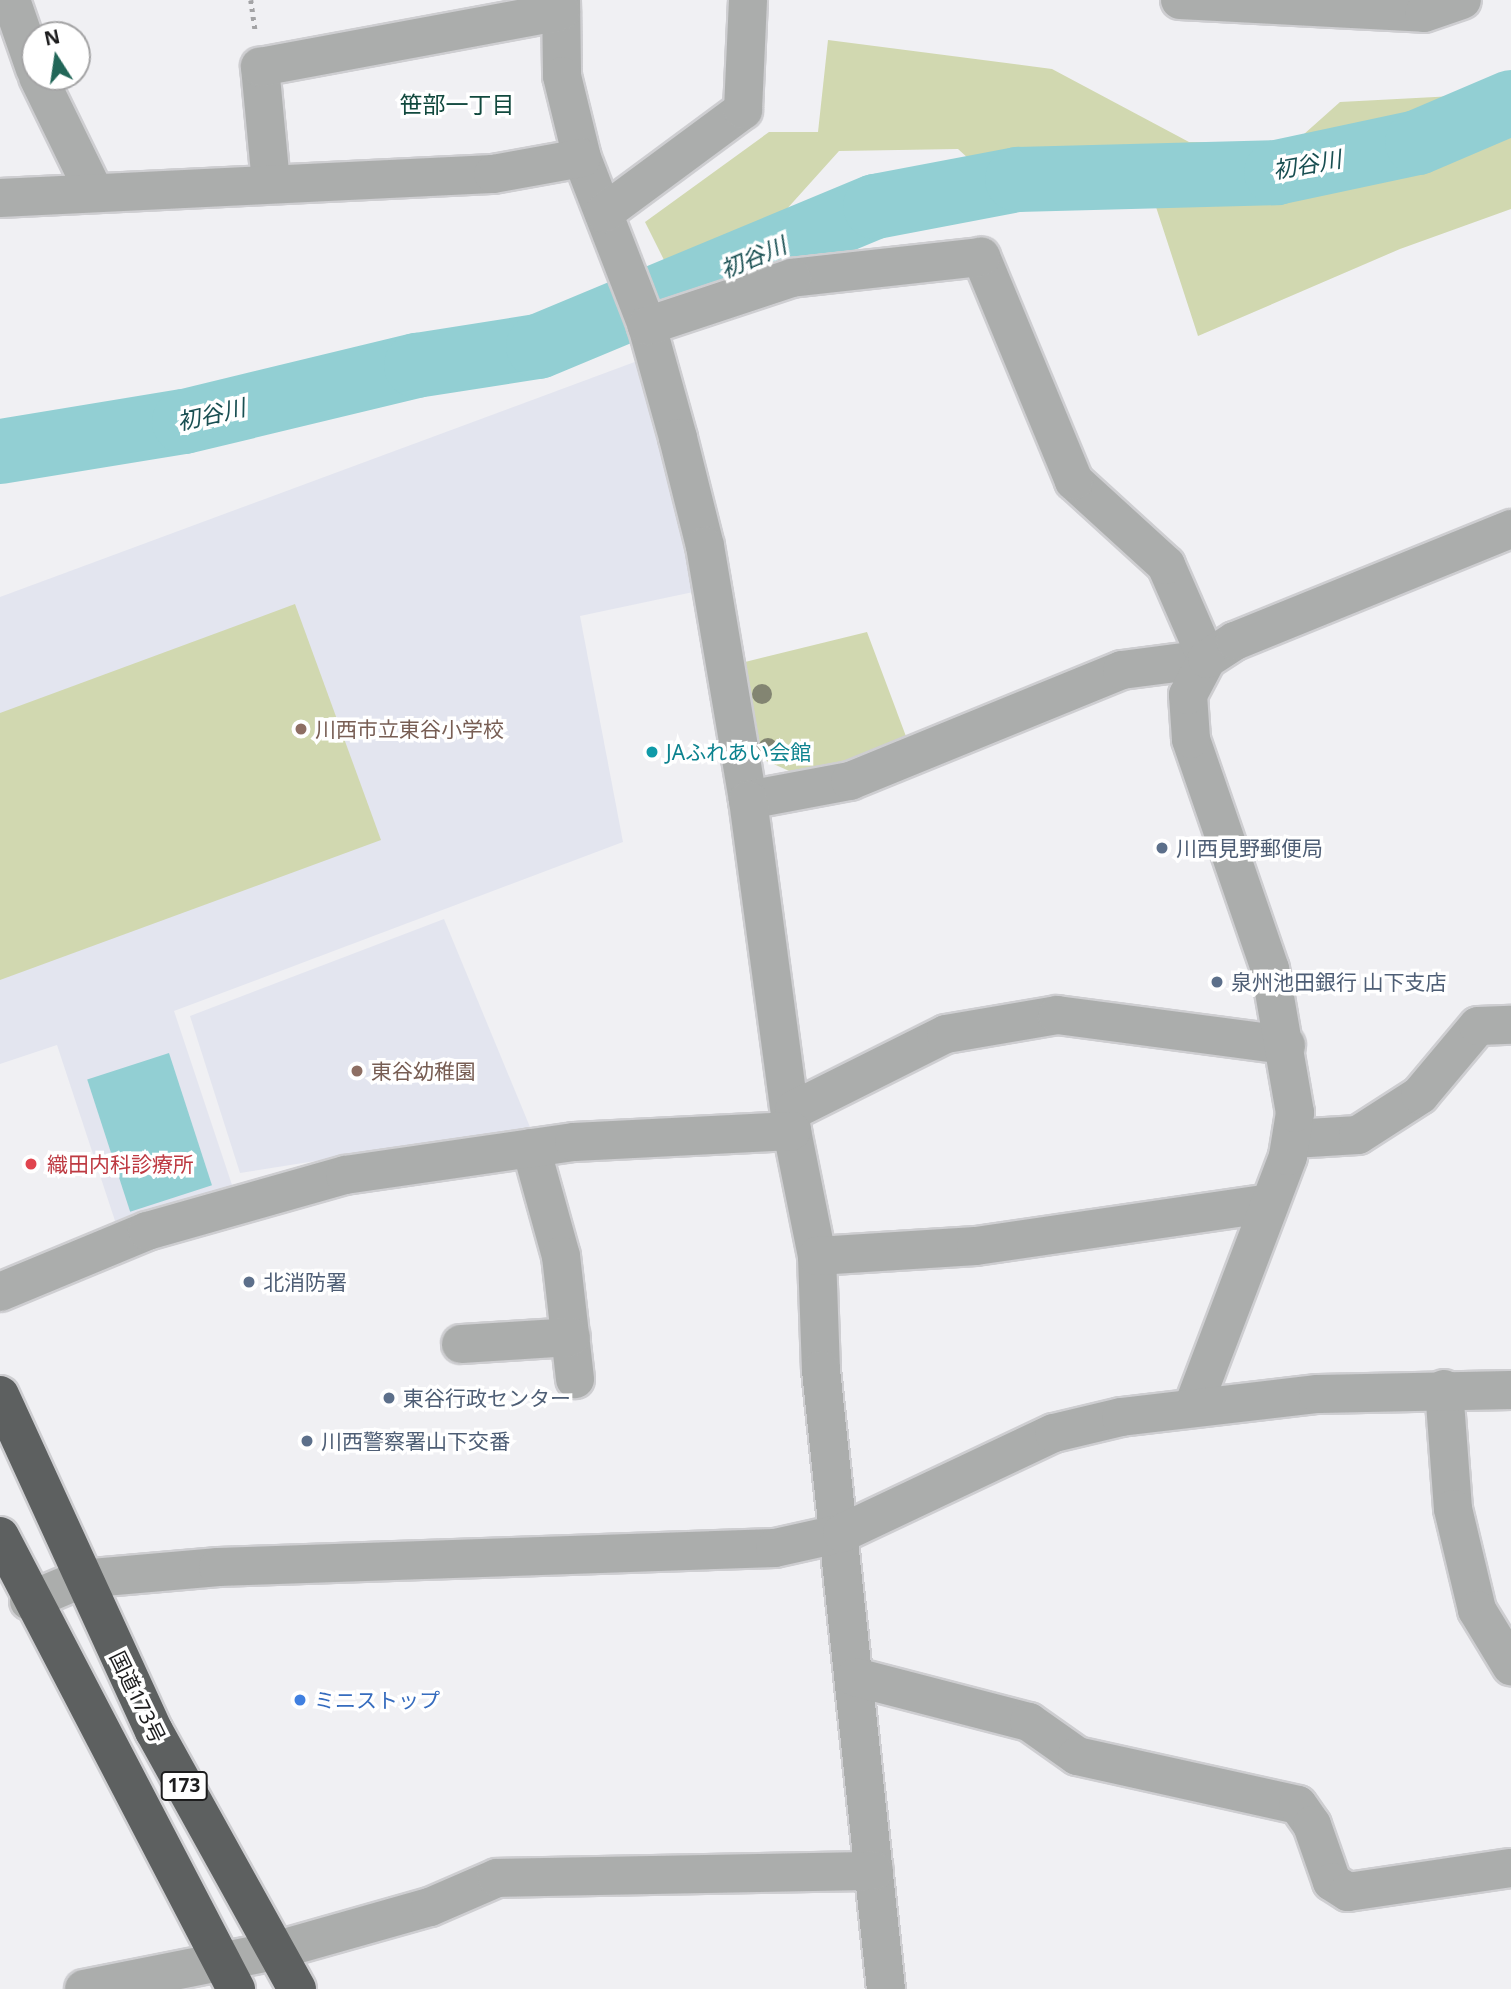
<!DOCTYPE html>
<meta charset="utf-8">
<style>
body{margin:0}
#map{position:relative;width:1511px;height:1989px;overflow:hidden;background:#f0f0f3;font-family:"Noto Sans","Noto Sans JP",sans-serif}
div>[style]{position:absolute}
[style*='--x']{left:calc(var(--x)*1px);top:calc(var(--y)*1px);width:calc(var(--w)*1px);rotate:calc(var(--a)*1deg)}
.built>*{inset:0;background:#e3e5ef}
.green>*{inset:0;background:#d1d8b0}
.water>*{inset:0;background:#92cfd3;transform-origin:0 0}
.river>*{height:65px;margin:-32.5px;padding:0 32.5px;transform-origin:32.5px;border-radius:32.5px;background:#92cfd3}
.path>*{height:4.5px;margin-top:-2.25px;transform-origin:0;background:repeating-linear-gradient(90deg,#a3a3a5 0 3.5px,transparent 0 8.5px)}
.roads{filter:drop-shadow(2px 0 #ceced1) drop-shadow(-2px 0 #ceced1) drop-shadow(0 2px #ceced1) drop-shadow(0 -2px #ceced1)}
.minor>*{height:38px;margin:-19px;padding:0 19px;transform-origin:19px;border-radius:19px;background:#abadac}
.highway>*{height:38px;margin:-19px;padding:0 19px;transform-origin:19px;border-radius:19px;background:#5d6060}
.trees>*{width:20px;height:20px;margin:-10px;border-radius:50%;background:#838572}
.dots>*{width:19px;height:19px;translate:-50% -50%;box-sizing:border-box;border:4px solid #fff;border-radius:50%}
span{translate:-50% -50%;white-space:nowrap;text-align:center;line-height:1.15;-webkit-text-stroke:7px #fff;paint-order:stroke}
.shield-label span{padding:2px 5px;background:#fff;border:2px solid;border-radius:5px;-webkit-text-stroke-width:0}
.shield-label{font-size:19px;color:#1c1c1d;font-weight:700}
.education-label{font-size:21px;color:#785e54}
.left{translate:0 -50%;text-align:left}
.culture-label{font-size:21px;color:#0d838f}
.service-label{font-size:21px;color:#4e5e75}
.health-label{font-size:21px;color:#be3a42}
.street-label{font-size:21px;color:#1c1c1d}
.shop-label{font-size:21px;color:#366cbe}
.neighbourhood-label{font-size:23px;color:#11493e}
.water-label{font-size:23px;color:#194f52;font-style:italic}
.north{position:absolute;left:21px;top:21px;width:70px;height:70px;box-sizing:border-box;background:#fff;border:2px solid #a4a4a5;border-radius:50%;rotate:348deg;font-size:19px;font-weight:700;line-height:28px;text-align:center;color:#1c1c1d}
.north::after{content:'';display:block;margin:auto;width:24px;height:32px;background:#226658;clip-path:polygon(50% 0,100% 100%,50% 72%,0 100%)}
</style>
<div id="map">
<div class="built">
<i style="clip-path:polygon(640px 360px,698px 591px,580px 616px,623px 842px,174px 1011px,236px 1197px,119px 1233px,57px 1045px,0 1064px,0 597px)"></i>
<i style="clip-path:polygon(444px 919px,530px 1127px,240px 1173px,190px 1016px)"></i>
</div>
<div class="green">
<i style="clip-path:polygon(828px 40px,1052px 69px,1189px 142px,1294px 143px,1340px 102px,1511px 93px,1511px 209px,1400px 249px,1198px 336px,1156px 207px,1013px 199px,958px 149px,839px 151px,785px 211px,668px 268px,645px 222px,769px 132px,818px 132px)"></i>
<i style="clip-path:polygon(295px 604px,381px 840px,0 980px,0 713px)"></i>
<i style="clip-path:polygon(867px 632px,907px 739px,805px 778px,751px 754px,737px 664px)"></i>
</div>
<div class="water">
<i style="left:169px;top:1053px;width:139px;height:86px;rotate:72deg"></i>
</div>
<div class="river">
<i style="--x:0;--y:451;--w:186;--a:-9.3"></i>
<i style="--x:184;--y:421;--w:239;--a:-13.6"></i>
<i style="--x:416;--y:365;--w:123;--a:-8.9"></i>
<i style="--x:538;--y:346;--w:365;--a:-22.6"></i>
<i style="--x:875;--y:206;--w:145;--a:-10.8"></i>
<i style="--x:1017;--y:179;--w:259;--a:-1.5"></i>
<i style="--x:1276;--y:172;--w:144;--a:-12"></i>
<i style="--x:1417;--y:142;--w:102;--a:-23.1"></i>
</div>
<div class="path">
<i style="--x:251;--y:0;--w:30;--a:82"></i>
</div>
<div class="roads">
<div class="minor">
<i style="--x:11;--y:0;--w:73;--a:70.8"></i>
<i style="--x:561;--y:0;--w:76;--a:89.2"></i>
<i style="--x:562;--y:76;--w:84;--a:76.3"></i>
<i style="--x:582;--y:158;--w:180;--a:68.8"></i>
<i style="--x:647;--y:326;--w:116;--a:74.5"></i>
<i style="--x:678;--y:438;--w:111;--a:76"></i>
<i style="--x:705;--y:546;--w:258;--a:80.4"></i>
<i style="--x:748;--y:800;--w:104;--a:-10.6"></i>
<i style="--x:850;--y:781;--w:294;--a:-22.2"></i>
<i style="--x:1122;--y:670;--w:86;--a:-7.4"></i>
<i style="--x:1207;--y:659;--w:103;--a:-113.6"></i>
<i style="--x:1166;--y:565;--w:125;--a:-137.6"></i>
<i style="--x:1074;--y:481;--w:243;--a:-112.5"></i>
<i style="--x:981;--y:257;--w:190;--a:173.7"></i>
<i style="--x:792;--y:278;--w:153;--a:161.7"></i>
<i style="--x:1180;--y:0;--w:244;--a:3"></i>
<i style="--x:1424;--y:13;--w:40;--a:-18.9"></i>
<i style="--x:38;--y:77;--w:126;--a:64"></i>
<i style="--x:271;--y:183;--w:117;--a:-95.4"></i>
<i style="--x:260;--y:67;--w:306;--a:-10.5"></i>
<i style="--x:0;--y:198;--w:494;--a:-2.8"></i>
<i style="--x:493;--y:174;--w:90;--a:-10.2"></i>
<i style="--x:604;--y:213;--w:173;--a:-36.5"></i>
<i style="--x:743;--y:110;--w:110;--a:-87.4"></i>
<i style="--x:748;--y:800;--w:334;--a:82.4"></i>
<i style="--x:792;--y:1131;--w:127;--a:78.7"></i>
<i style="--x:817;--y:1256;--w:114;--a:88"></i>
<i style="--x:821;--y:1370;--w:622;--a:84.01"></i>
<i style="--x:794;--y:1110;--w:170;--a:-26.6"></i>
<i style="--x:946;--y:1034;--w:113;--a:-9.7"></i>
<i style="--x:1057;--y:1015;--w:231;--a:7.5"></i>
<i style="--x:1293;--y:1139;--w:65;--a:-3.5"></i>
<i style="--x:1358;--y:1135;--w:74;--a:-32.8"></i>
<i style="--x:1420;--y:1095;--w:90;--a:-50"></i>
<i style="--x:1478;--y:1026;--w:33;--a:-2"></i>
<i style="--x:531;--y:1148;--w:112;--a:74.5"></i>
<i style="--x:561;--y:1256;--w:124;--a:83.5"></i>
<i style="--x:817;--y:1256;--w:159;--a:-3.6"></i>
<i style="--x:976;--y:1246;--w:292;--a:-8.3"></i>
<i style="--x:0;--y:1292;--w:159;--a:-22.5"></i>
<i style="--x:147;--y:1231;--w:206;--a:-15.8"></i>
<i style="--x:345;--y:1175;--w:231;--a:-8.2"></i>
<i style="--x:574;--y:1142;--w:218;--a:-2.9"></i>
<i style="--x:461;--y:1344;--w:110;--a:-3.6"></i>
<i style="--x:1444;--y:1389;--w:120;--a:85.7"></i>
<i style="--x:1453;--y:1509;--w:104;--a:76.6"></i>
<i style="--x:1477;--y:1610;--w:66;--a:58.7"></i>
<i style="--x:1194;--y:1404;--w:265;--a:-69.2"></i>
<i style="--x:1288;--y:1156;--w:44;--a:-80.8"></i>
<i style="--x:1295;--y:1113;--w:146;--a:-99.8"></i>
<i style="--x:1270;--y:969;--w:243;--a:-109"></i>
<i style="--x:1191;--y:739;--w:44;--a:-93.9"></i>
<i style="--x:1188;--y:695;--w:41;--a:-62.2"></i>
<i style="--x:1207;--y:659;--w:33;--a:-33"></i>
<i style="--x:1235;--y:641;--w:298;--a:-22.1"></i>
<i style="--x:29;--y:1601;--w:56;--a:-22.9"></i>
<i style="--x:81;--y:1579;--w:138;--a:-5"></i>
<i style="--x:218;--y:1567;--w:557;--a:-1.95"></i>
<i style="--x:775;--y:1548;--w:69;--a:-12.6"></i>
<i style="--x:842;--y:1533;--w:234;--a:-25.3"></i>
<i style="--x:1054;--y:1433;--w:69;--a:-13.4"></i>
<i style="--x:1121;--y:1417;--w:198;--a:-6.7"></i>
<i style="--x:1318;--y:1394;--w:193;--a:-1.2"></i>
<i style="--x:855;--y:1677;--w:180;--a:14.5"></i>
<i style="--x:1029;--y:1722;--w:59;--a:35.3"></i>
<i style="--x:1077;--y:1756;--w:226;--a:12.5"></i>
<i style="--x:1298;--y:1805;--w:24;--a:55"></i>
<i style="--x:1312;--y:1825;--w:60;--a:70.7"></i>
<i style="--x:1332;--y:1882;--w:19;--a:32"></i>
<i style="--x:1348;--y:1892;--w:165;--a:-8.4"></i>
<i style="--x:84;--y:1989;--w:194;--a:-11.3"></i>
<i style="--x:274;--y:1951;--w:162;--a:-15.8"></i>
<i style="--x:430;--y:1907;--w:73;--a:-23.4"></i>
<i style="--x:497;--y:1878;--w:377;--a:-1.1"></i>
</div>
<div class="highway">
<i style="--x:0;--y:1395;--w:370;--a:65.4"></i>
<i style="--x:154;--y:1731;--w:295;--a:61"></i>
<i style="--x:0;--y:1536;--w:511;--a:62.48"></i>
</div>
</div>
<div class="trees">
<i style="left:762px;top:694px"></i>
<i style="left:768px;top:748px"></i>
</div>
<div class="dots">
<i style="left:301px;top:729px;background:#8d6e63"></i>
<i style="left:652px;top:752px;background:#0f9aa8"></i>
<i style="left:1162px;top:848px;background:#5c6f8a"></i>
<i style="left:1217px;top:982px;background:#5c6f8a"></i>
<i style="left:357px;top:1071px;background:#8d6e63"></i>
<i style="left:31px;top:1164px;background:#e0444e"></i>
<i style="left:249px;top:1282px;background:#5c6f8a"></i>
<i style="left:389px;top:1398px;background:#5c6f8a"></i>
<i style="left:307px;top:1441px;background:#5c6f8a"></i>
<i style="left:300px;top:1700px;background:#3f7fe0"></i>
</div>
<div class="shield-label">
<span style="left:184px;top:1786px">173</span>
</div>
<div class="education-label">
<span class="left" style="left:315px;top:729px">川西市立東谷小学校</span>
<span class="left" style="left:371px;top:1071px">東谷幼稚園</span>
</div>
<div class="culture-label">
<span class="left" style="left:666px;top:752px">JAふれあい会館</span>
</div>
<div class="service-label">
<span class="left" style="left:1176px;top:848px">川西見野郵便局</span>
<span class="left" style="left:1231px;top:982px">泉州池田銀行 山下支店</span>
<span class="left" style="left:263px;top:1282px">北消防署</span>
<span class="left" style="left:403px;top:1398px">東谷行政センター</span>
<span class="left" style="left:321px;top:1441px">川西警察署山下交番</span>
</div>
<div class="health-label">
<span class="left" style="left:47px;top:1164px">織田内科診療所</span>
</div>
<div class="street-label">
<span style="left:138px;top:1697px;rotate:64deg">国道173号</span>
</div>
<div class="shop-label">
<span class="left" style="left:314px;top:1700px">ミニストップ</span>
</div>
<div class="neighbourhood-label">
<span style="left:457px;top:104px">笹部一丁目</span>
</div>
<div class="water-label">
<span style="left:1307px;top:164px;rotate:-10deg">初谷川</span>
<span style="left:753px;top:257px;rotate:-23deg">初谷川</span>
<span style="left:211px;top:414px;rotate:-13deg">初谷川</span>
</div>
<div class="north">N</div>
</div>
